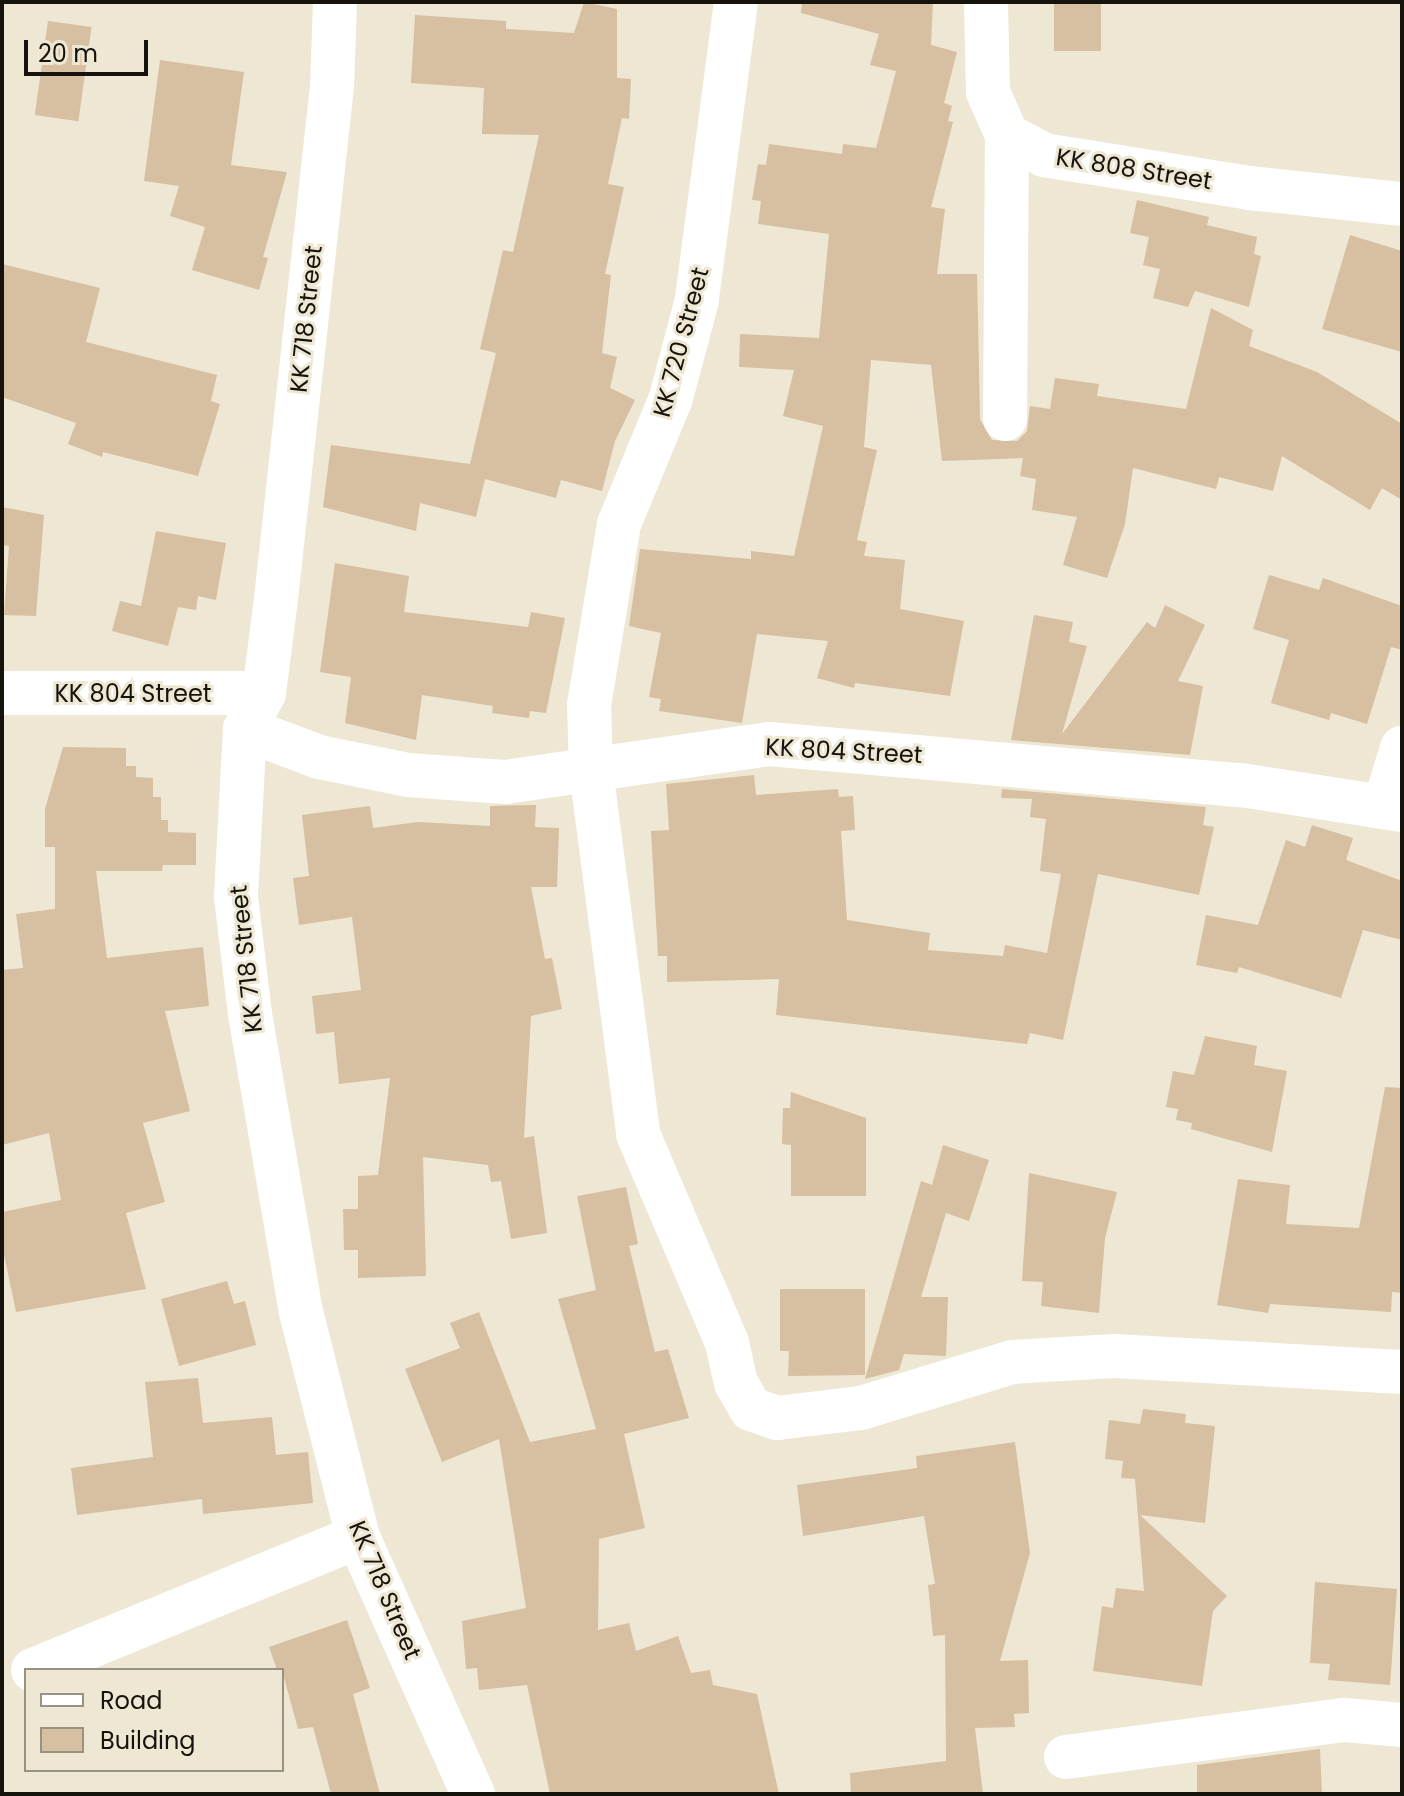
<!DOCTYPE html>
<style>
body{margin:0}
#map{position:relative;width:1404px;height:1796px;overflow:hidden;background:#eee7d3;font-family:Poppins,sans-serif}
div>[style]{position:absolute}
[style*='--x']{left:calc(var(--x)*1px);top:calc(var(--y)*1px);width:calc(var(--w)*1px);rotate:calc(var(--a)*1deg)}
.building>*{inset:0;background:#d7bfa1;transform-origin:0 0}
.minor>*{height:44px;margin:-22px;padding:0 22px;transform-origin:22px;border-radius:22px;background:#fff}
span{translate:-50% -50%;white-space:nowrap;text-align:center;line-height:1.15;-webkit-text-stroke:6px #eee7d3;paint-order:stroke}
.street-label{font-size:24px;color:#15130c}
.frame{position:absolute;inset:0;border:4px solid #15130c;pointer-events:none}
.legend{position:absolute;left:24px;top:1668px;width:260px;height:104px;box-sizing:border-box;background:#eee7d3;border:2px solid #979283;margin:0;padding:10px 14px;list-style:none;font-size:24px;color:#15130c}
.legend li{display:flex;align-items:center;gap:16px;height:40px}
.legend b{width:40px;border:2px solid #979283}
.scale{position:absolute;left:24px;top:40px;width:124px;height:36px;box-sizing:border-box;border:4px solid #15130c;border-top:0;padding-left:10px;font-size:24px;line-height:28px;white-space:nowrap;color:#15130c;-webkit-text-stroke:6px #eee7d3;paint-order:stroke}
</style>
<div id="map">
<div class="building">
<i style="clip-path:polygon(584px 2px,617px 9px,617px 78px,631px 79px,629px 119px,622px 118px,608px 184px,624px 187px,605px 274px,611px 275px,602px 353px,617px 357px,610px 388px,635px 400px,615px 441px,602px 491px,561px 480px,556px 498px,485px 479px,476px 517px,420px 503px,416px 531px,323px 507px,331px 445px,470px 464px,496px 353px,480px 349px,503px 250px,513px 252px,539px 135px,482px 134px,484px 88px,411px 83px,415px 15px,506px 21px,506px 29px,574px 33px)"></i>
<i style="clip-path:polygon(802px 2px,933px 2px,931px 45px,957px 52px,944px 103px,952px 106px,948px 121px,953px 122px,931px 207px,945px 209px,937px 274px,977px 274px,980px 419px,992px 440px,1017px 441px,1027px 431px,1030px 406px,1050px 409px,1055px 378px,1099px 384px,1097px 396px,1186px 409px,1211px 308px,1253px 330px,1249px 346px,1317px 372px,1402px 424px,1402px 500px,1382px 488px,1370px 510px,1282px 456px,1273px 491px,1219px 477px,1216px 489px,1133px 468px,1125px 524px,1107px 578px,1063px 565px,1077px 517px,1032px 510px,1036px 479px,1020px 476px,1023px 458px,942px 461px,931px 365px,871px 360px,864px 447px,877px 450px,857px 540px,867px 542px,864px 556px,905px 560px,900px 609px,964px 621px,950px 696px,855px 683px,854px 688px,817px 678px,828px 641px,757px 634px,742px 723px,659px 711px,661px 699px,649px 697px,661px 633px,629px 626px,640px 549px,751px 559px,751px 551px,794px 556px,823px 426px,783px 416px,794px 370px,739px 367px,740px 334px,819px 338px,829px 234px,758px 224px,761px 201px,752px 200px,758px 164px,766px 165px,769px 144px,842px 154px,843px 144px,876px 148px,896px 71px,870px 65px,879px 34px,801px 13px)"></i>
<i style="left:1054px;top:2px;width:47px;height:49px"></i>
<i style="left:48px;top:21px;width:44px;height:95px;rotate:8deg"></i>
<i style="clip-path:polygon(160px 60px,244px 72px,231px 165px,287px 172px,263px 257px,268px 258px,259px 290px,192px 270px,205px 227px,170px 216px,179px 186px,144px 181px)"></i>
<i style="clip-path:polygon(1137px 200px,1209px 217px,1207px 225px,1257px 237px,1254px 254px,1261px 256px,1249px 307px,1195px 291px,1188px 307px,1153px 298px,1160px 269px,1143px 265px,1149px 237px,1130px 233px)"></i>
<i style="clip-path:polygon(1350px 235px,1402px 251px,1402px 352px,1322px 329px)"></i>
<i style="clip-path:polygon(2px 264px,100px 288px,86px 342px,217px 375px,211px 401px,220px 404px,198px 476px,103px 452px,102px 457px,68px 444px,76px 423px,2px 397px)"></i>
<i style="clip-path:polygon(2px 507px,44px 515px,36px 616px,4px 615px,9px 546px,2px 545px)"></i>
<i style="clip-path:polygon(156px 531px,226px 543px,216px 600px,198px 596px,196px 610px,178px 607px,168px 646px,112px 631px,120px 601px,141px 606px)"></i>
<i style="clip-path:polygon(335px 563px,409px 576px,404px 612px,528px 627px,531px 612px,565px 618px,546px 713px,530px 711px,529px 718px,492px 713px,493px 706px,422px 695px,416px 740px,345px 723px,351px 677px,320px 672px)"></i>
<i style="clip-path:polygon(1269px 575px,1319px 590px,1323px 578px,1402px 606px,1402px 650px,1391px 647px,1367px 724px,1331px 713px,1329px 720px,1271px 703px,1289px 640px,1253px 629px)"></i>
<i style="clip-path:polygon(1165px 605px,1205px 625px,1178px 681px,1203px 686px,1190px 755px,1011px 740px,1034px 615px,1073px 622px,1069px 642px,1087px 646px,1062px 734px,1147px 622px,1155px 628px)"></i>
<i style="clip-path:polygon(63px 747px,126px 748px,126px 766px,136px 766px,136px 777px,153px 778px,153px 797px,161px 797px,161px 820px,168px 820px,168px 832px,196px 833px,196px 865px,163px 865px,162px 871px,96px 871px,107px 958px,203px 947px,209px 1006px,165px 1011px,190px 1111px,143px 1123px,165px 1202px,126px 1213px,146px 1289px,16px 1312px,2px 1245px,2px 1212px,61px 1200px,49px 1133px,2px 1145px,2px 970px,23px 968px,16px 914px,55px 909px,55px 847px,45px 847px,45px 809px)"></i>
<i style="clip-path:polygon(754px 775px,756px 795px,838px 789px,839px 797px,853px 796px,855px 830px,841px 831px,847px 920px,930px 933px,928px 950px,1003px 956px,1005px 945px,1047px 953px,1061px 874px,1040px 871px,1046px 819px,1030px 817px,1032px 799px,1001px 798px,1002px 789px,1206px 807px,1203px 825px,1214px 827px,1199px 895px,1098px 874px,1063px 1040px,1030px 1033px,1027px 1044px,776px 1015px,779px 979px,667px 982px,667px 956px,658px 956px,651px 831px,669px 830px,666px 784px)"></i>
<i style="clip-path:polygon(536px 805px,535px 827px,559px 828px,557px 887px,531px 887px,545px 959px,552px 958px,562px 1009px,531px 1016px,524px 1138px,534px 1136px,547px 1233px,511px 1239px,501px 1181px,491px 1182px,488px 1165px,423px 1157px,426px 1276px,358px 1278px,358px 1250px,344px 1250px,343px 1209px,358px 1209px,358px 1176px,378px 1175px,390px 1078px,339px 1084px,334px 1032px,316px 1034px,312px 996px,361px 990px,352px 917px,299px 925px,293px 878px,309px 876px,302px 815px,370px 806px,373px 828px,418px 822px,490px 826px,490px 806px)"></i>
<i style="clip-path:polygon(1312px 825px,1353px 838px,1346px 860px,1402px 881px,1402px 940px,1363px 930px,1341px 998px,1239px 967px,1237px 973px,1196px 965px,1206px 915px,1258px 925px,1286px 840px,1305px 847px)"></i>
<i style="clip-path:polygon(1205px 1036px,1257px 1046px,1254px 1065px,1287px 1071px,1272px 1152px,1191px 1129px,1192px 1123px,1176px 1120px,1178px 1109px,1166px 1107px,1173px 1071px,1194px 1075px)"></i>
<i style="clip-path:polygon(1385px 1087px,1402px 1088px,1402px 1293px,1392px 1292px,1391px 1312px,1270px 1304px,1268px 1313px,1217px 1305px,1238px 1179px,1290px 1185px,1286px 1224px,1359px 1228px)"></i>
<i style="clip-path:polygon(791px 1092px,866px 1118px,866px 1196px,791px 1196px,791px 1145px,782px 1144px,783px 1108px,790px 1108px)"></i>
<i style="clip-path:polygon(943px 1145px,989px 1160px,969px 1221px,946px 1213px,921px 1297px,948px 1297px,946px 1356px,904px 1354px,899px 1370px,865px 1379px,921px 1181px,932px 1185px)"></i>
<i style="clip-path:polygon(1029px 1173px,1117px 1192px,1105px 1238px,1099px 1313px,1041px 1306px,1043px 1282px,1022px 1281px)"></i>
<i style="clip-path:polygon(626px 1187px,638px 1244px,629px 1246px,655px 1352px,668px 1349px,689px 1418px,624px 1434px,645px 1528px,599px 1539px,598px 1630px,629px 1623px,636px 1651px,678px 1636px,691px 1673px,710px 1670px,713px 1685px,757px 1694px,779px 1794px,550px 1794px,527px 1685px,479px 1690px,477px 1668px,466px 1669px,462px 1621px,526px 1608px,499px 1439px,442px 1462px,405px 1369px,460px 1348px,450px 1323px,479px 1312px,530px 1442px,596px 1429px,558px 1299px,596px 1290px,577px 1196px)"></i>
<i style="clip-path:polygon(227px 1281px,234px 1304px,245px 1301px,256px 1345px,179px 1366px,161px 1299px)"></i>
<i style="clip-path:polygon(780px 1289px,865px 1289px,865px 1375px,788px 1376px,789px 1351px,780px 1351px)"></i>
<i style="clip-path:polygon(198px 1378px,203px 1423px,272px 1417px,276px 1455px,308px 1452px,313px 1503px,203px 1514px,202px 1499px,77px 1515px,71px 1468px,153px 1457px,145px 1382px)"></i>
<i style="clip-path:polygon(1143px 1409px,1186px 1414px,1185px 1423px,1215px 1426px,1205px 1523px,1140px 1515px,1227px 1596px,1213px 1611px,1202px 1686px,1093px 1671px,1102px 1606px,1113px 1608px,1116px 1588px,1144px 1591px,1135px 1479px,1121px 1478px,1123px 1461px,1105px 1459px,1109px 1420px,1140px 1424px)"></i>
<i style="clip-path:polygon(1015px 1442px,1030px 1553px,1000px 1661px,1028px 1660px,1029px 1713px,1014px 1714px,1015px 1727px,975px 1728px,983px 1794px,851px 1794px,850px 1773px,946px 1761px,945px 1635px,933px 1636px,928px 1585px,935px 1584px,924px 1516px,803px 1536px,797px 1485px,917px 1468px,916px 1456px)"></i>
<i style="clip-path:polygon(1315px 1582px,1397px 1589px,1390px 1685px,1328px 1680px,1330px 1664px,1310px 1663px)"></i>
<i style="clip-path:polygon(347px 1620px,370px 1688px,353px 1694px,380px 1794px,331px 1794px,313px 1727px,298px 1729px,282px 1670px,277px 1670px,269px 1647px)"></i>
<i style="clip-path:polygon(1320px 1749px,1322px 1794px,1197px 1794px,1197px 1765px)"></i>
</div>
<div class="minor">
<i style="--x:335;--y:2;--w:84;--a:92"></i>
<i style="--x:332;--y:86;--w:516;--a:96.23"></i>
<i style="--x:276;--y:599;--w:95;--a:97.3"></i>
<i style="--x:264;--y:693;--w:41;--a:117.8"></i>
<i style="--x:245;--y:729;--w:168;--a:93.1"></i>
<i style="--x:236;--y:897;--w:118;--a:83.2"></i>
<i style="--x:250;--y:1014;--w:302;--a:80.3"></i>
<i style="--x:301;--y:1312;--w:232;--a:75.8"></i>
<i style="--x:358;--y:1537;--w:282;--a:65.9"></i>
<i style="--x:736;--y:2;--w:301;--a:97.5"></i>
<i style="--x:697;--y:300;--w:101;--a:104.9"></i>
<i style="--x:671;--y:398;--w:136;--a:112.4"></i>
<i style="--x:619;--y:524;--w:183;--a:99.4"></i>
<i style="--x:589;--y:705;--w:65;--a:88.2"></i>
<i style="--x:591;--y:770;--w:367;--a:82.6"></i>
<i style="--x:638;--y:1134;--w:227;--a:66.9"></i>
<i style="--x:727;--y:1343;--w:41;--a:77.3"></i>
<i style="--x:736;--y:1383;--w:30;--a:60"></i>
<i style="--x:751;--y:1409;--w:28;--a:19"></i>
<i style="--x:777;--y:1418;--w:85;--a:-6.8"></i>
<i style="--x:861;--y:1408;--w:158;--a:-16.9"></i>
<i style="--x:1012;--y:1362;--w:102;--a:-3.4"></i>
<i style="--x:1114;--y:1356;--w:288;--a:3.2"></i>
<i style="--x:986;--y:2;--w:90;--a:88.7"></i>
<i style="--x:988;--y:92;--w:47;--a:66.2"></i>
<i style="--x:1007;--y:135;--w:42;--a:28.4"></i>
<i style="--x:1044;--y:155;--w:208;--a:9.1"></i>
<i style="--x:1249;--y:188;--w:154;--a:6"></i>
<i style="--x:1005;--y:419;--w:284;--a:-89.6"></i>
<i style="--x:2;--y:693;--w:262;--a:0"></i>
<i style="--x:245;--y:729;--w:79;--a:20.7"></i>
<i style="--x:319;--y:757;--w:91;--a:11.4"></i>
<i style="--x:408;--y:775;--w:97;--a:4.1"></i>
<i style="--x:505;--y:782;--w:267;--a:-8.2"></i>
<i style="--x:769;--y:744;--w:474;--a:5"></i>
<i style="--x:1241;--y:785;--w:163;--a:8.8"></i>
<i style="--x:1384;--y:807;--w:62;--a:-73"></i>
<i style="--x:33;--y:1670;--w:351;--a:-22.3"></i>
<i style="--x:1066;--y:1757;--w:281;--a:-7.6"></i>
<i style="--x:1345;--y:1720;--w:57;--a:5"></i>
</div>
<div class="street-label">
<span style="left:1134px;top:169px;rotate:9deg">KK 808 Street</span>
<span style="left:306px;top:319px;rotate:-84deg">KK 718 Street</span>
<span style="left:681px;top:342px;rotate:-75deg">KK 720 Street</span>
<span style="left:133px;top:694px">KK 804 Street</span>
<span style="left:844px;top:751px;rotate:3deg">KK 804 Street</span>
<span style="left:246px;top:959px;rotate:-96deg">KK 718 Street</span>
<span style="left:385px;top:1590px;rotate:67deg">KK 718 Street</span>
</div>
<div class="frame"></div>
<ul class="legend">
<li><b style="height:10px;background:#fff"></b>Road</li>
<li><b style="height:22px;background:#d7bfa1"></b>Building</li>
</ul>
<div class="scale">20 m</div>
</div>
